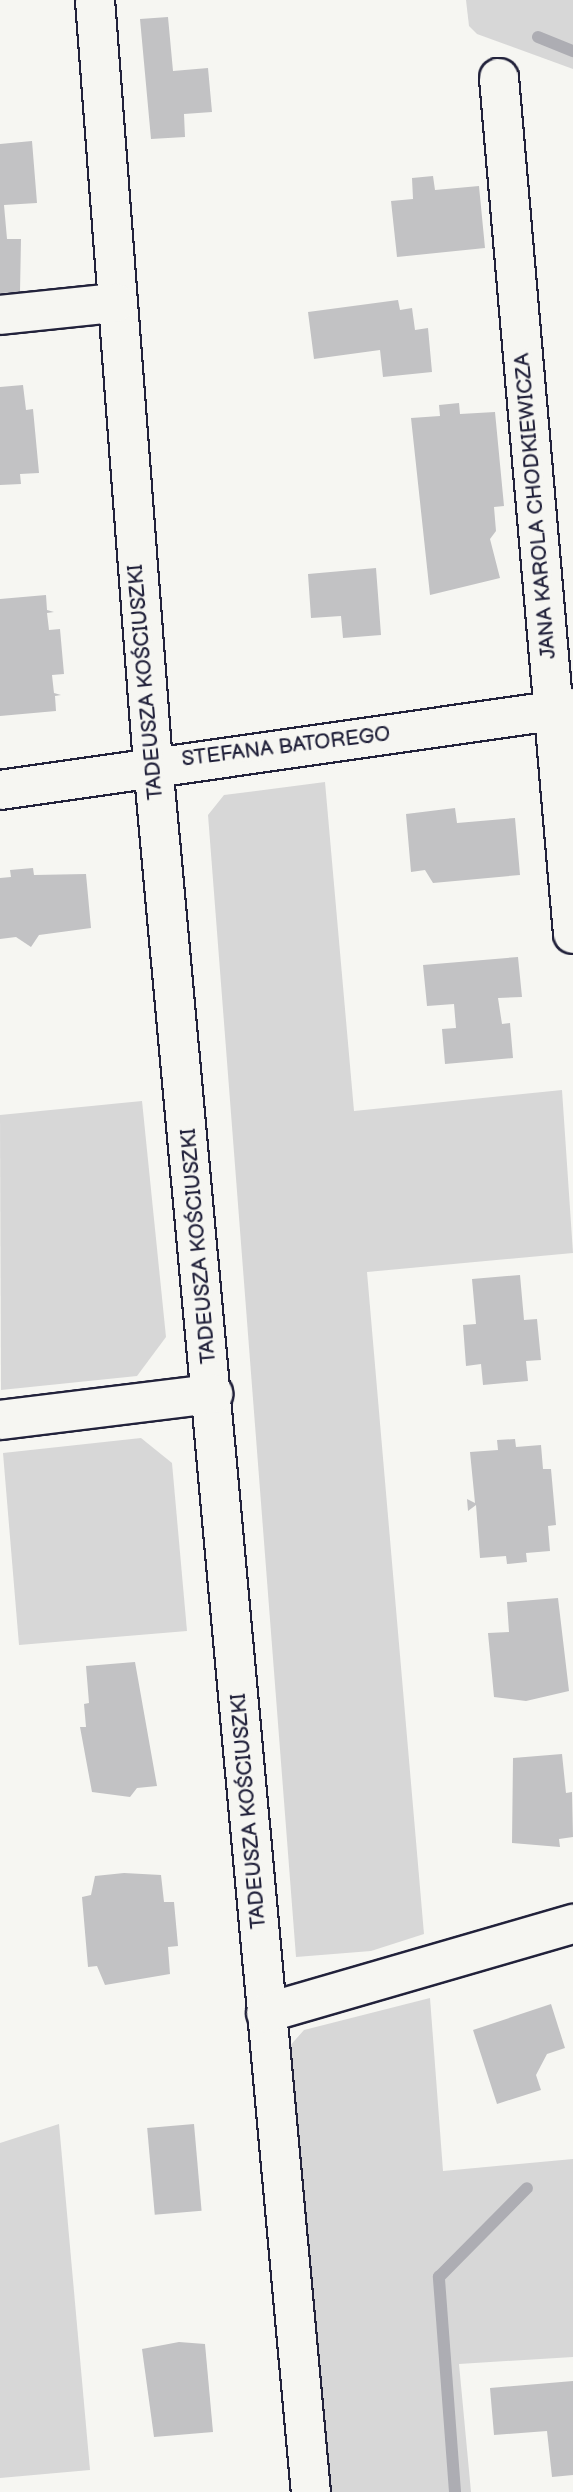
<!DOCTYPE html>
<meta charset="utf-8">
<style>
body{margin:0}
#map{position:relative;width:573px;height:2492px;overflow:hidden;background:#f6f6f2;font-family:"Balsamiq Sans",sans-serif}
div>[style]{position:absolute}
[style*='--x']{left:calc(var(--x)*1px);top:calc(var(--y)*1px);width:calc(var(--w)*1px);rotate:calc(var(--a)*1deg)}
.green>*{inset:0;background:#d7d7d7}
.stream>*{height:12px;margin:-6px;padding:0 6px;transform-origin:6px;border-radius:6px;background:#adadb3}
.building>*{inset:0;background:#c2c2c4;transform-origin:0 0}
.roads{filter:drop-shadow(2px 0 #22223b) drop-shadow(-2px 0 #22223b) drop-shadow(0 2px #22223b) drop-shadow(0 -2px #22223b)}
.minor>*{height:38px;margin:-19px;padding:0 19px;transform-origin:19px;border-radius:19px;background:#f6f6f2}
span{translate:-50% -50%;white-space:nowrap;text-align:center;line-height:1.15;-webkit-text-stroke:7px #f6f6f2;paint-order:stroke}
.street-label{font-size:21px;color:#22223b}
</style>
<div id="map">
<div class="green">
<i style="clip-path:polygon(466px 0,573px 0,573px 69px,477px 34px,469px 26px)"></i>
<i style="clip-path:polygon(325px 782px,354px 1111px,562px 1090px,573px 1253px,367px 1272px,424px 1934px,371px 1951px,296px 1957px,208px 815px,224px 795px)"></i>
<i style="clip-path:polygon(142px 1101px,166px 1337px,137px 1376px,1px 1390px,0 1115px)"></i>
<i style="clip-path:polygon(141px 1438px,172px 1463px,187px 1631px,19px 1645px,3px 1453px)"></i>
<i style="clip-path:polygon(430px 1998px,443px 2171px,573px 2159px,573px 2357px,459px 2364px,471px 2492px,329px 2492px,288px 2048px,304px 2030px)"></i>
<i style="clip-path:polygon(59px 2124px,90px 2470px,0 2478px,0 2143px)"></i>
</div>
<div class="stream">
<i style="--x:538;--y:37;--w:38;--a:22"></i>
<i style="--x:455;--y:2492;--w:216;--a:-94.3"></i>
<i style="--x:439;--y:2277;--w:125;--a:-45.3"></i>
</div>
<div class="building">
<i style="clip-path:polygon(168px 17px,173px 71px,208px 68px,212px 112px,184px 114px,185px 137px,151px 139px,140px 19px)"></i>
<i style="clip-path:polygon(32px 141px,37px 203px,4px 205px,7px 239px,21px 239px,20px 292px,0 293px,0 144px)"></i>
<i style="clip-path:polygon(433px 176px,435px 190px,479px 186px,485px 248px,397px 257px,391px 201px,413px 199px,412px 178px)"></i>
<i style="clip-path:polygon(398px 300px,400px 310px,412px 308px,415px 330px,428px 328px,432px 372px,383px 377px,380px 350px,314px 359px,308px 312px)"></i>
<i style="clip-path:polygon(23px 385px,26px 410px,33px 409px,39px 473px,20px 474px,21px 484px,0 485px,0 387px)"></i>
<i style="clip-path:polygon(459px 403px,460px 414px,495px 412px,504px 506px,494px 507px,496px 531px,490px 539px,500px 578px,430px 595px,411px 418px,440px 416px,439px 405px)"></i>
<i style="clip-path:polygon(376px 568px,381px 635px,343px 638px,341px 616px,311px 618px,308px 574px)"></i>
<i style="clip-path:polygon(46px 595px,47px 610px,54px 612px,47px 613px,49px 630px,60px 629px,64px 674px,52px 675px,54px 693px,61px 695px,55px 696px,56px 711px,0 716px,0 599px)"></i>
<i style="clip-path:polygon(455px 808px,457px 823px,515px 818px,520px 875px,433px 883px,425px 870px,411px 872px,406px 814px)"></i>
<i style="clip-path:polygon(33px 868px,34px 875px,86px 874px,91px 928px,39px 935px,31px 947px,16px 937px,0 939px,0 878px,11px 877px,10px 870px)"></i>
<i style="clip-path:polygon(518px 957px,522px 997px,498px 998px,502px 1024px,510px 1023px,513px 1058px,445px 1064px,442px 1029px,456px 1028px,454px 1004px,427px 1006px,423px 965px)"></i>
<i style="clip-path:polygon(520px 1275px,524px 1320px,537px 1319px,541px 1360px,526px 1361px,528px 1381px,483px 1385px,481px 1364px,466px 1366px,463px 1325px,476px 1324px,472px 1279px)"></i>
<i style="clip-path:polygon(515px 1439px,516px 1447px,541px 1445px,543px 1469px,551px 1469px,556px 1525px,548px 1526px,550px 1551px,526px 1553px,527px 1562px,507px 1564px,506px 1556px,480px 1558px,476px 1505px,468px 1511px,467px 1499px,475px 1503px,470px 1452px,498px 1450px,497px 1440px)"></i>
<i style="clip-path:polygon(558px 1598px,569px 1691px,526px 1701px,494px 1697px,488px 1633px,509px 1632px,507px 1602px)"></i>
<i style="clip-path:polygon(135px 1662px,157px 1786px,137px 1788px,130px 1797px,92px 1792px,80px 1727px,86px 1727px,84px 1704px,89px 1703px,86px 1666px)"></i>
<i style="clip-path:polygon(562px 1754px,566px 1793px,572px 1792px,573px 1837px,559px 1839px,560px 1847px,512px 1843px,513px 1758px)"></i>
<i style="clip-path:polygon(124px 1873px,161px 1875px,164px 1902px,174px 1902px,178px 1946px,168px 1947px,170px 1974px,105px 1985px,97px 1966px,88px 1967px,82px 1897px,91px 1895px,95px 1876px)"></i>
<i style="clip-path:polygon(551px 2004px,565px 2048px,547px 2054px,536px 2075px,541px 2090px,497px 2104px,473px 2030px)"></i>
<i style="left:194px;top:2124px;width:87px;height:47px;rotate:85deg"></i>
<i style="clip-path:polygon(179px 2342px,205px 2344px,213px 2432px,154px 2437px,142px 2349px)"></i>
<i style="clip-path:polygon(573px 2381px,573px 2475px,552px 2477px,547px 2431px,494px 2435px,490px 2388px)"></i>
</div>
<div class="roads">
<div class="minor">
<i style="--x:95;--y:0;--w:766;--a:85.66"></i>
<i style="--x:153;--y:764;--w:1735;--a:84.78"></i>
<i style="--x:499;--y:78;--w:859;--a:85.06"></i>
<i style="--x:0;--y:315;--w:116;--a:-6"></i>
<i style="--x:0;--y:790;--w:579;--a:-8.14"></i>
<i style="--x:0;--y:1420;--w:215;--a:-7"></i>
<i style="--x:266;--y:2013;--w:320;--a:-16.2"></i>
</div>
</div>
<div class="street-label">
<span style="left:536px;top:506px;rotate:-95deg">JANA KAROLA CHODKIEWICZA</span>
<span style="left:146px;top:682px;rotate:-95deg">TADEUSZA KOŚCIUSZKI</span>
<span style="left:286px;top:747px;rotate:-7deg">STEFANA BATOREGO</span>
<span style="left:199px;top:1246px;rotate:-95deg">TADEUSZA KOŚCIUSZKI</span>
<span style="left:249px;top:1811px;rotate:-95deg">TADEUSZA KOŚCIUSZKI</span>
</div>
</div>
